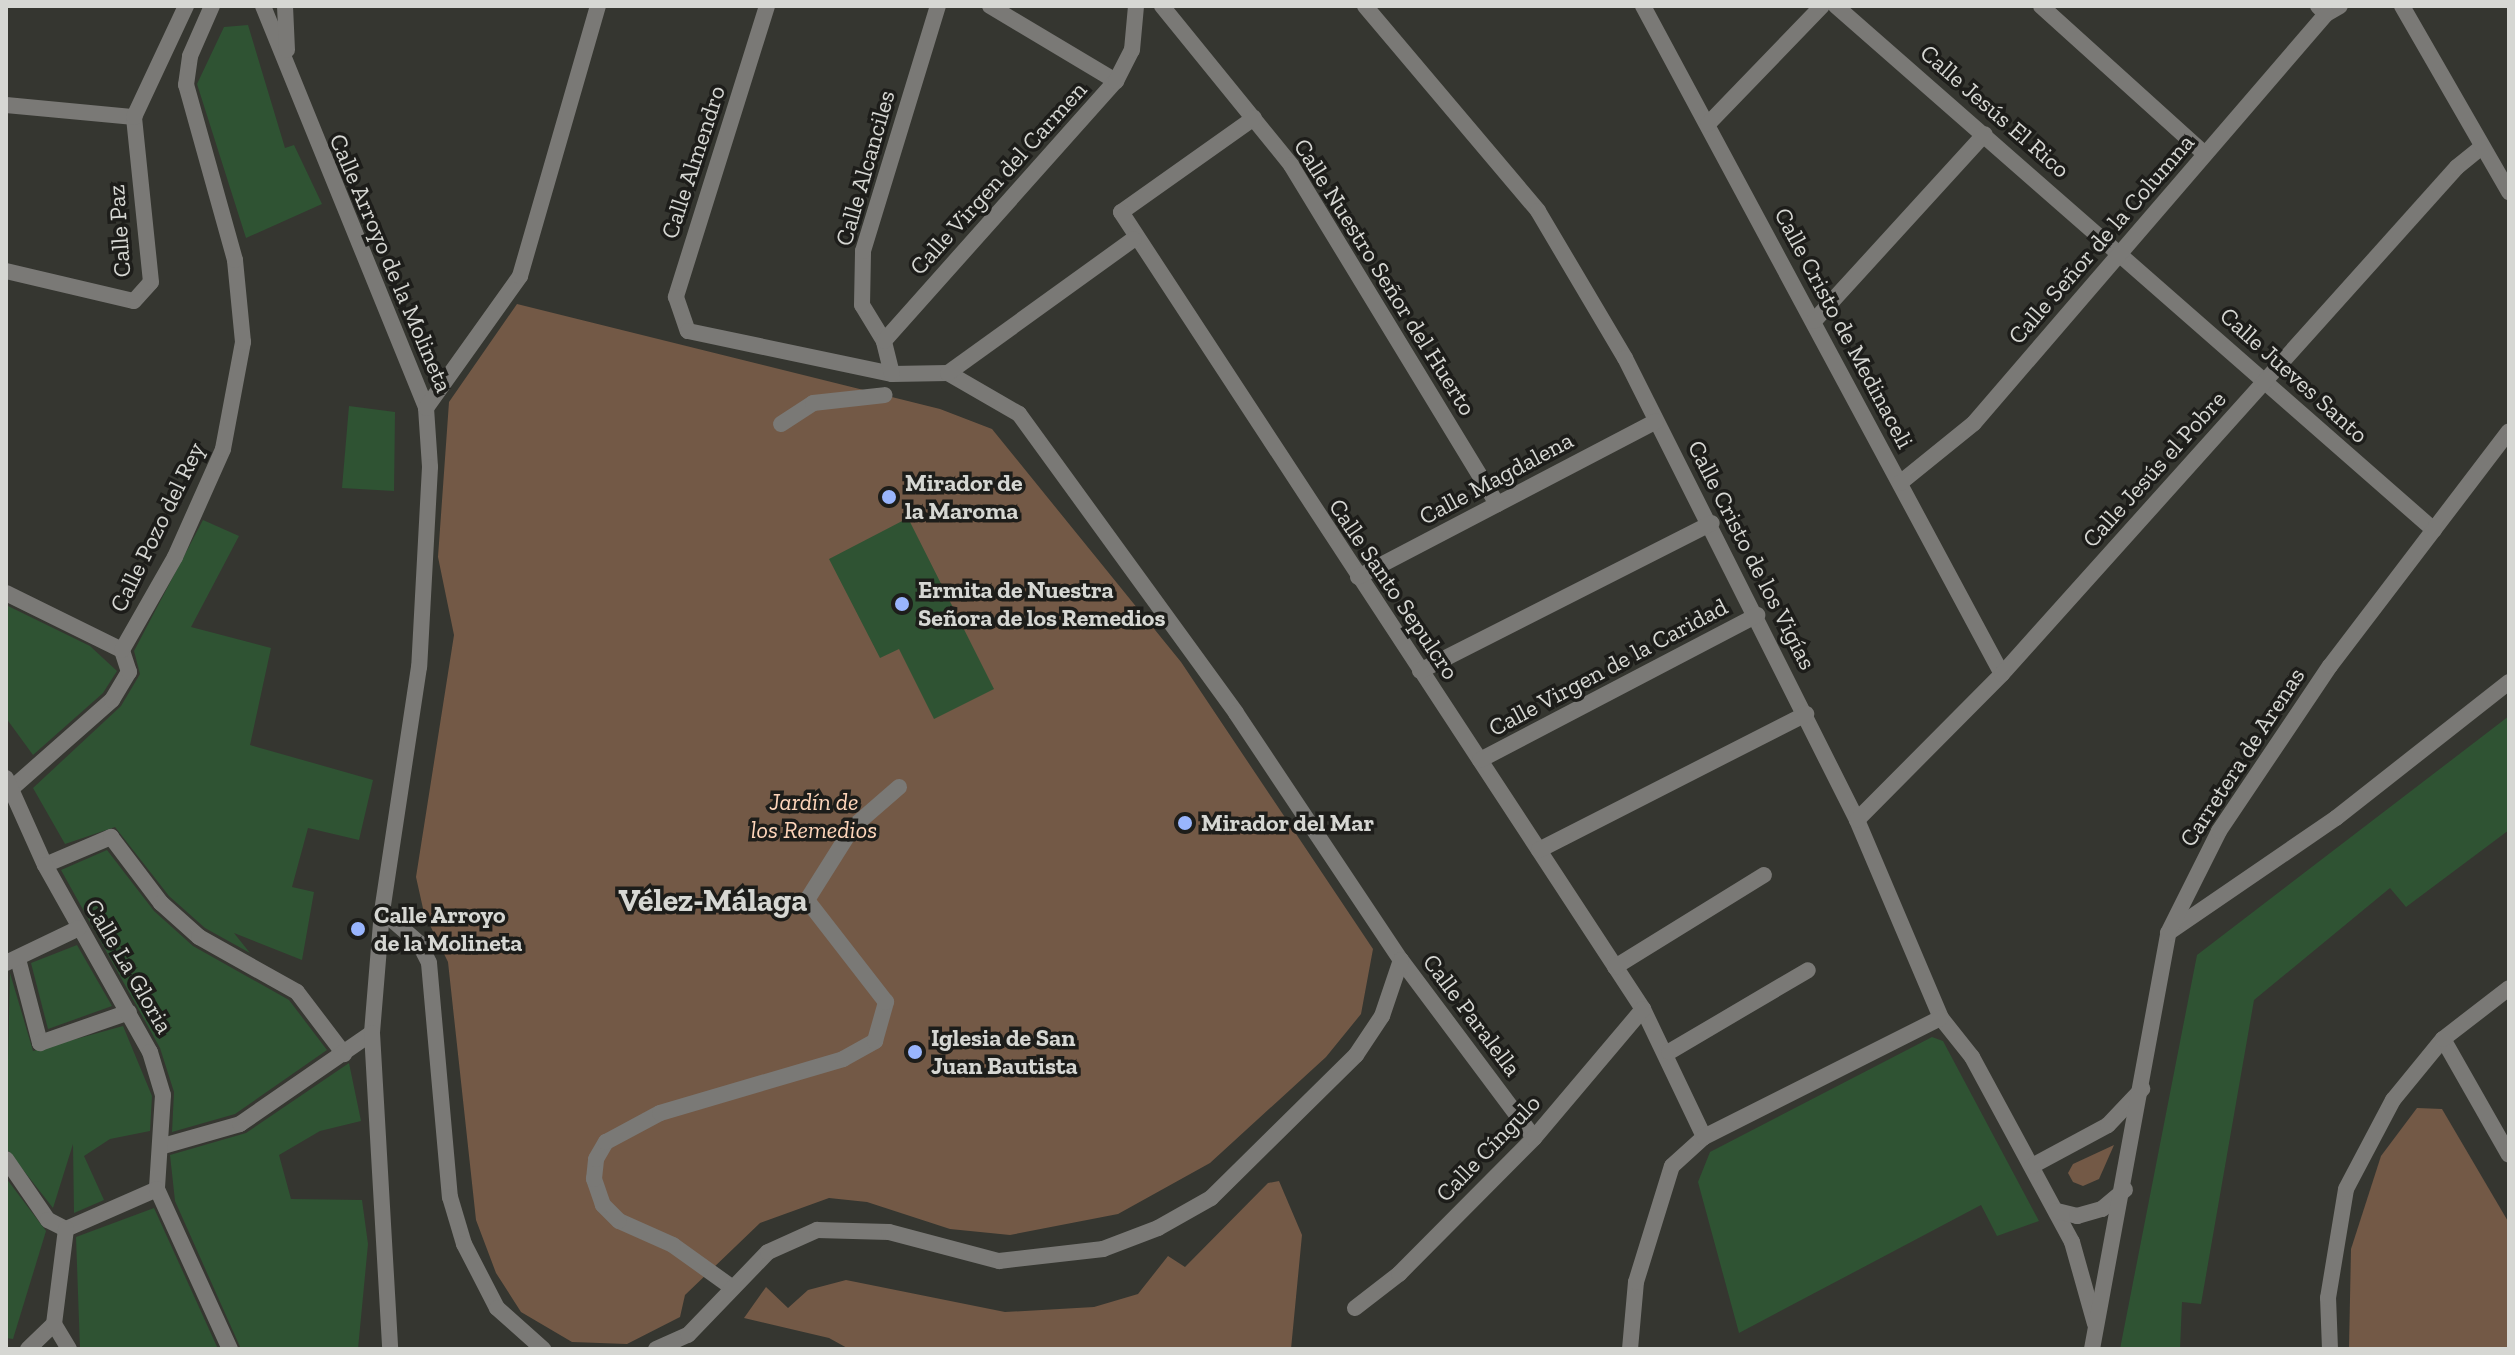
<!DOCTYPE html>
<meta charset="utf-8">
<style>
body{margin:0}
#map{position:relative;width:2515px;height:1355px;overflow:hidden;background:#353630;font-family:"Zilla Slab",serif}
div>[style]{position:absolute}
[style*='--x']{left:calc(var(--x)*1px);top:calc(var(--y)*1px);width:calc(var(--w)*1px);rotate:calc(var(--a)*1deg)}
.green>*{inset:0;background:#735946}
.building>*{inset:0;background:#2f5333}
.service>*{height:16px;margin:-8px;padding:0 8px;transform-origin:8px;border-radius:8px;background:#7a7976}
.pedestrian>*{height:16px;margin:-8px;padding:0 8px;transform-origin:8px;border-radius:8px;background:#7a7976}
.minor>*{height:16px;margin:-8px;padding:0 8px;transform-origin:8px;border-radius:8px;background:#7a7976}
.tertiary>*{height:16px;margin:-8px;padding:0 8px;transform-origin:8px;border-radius:8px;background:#7a7976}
.dots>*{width:22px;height:22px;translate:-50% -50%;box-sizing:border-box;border:4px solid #1d1d1a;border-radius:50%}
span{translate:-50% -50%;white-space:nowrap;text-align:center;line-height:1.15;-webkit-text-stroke:7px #1d1d1a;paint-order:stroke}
.street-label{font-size:24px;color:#d6d7d3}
.poi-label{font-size:24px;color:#d6d7d3;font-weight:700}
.left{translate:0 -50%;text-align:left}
.park-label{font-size:24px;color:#ffd6bb;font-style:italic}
.district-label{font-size:32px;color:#d6d7d3;font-weight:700}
.frame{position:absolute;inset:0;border:8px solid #d6d7d3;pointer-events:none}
</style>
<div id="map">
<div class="green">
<i style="clip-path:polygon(517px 304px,940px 409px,992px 429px,1181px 662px,1373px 949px,1361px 1014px,1326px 1057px,1210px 1163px,1118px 1214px,1010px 1235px,950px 1229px,867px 1202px,829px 1198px,760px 1223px,685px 1295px,680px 1317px,627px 1344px,572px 1342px,521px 1312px,496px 1273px,476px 1220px,448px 962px,424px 913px,416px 877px,454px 635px,438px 557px,449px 402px)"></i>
<i style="clip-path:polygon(2417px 1108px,2442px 1109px,2509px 1223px,2509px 1349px,2349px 1349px,2351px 1249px,2381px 1156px)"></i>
<i style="clip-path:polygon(2114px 1145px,2099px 1179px,2083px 1186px,2073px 1182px,2068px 1173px,2073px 1164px)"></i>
<i style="clip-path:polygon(1279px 1181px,1302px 1235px,1291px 1349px,849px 1349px,829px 1338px,744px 1318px,766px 1287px,788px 1308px,808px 1290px,846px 1280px,1005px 1312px,1094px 1307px,1138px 1294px,1168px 1256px,1185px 1267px,1268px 1183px)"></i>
</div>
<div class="building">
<i style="clip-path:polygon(248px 25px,285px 148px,294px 145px,322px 204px,246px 238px,197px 84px,224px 27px)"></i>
<i style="clip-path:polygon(349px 406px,395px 412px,394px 491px,342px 488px)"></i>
<i style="clip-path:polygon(908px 518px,994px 689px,934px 719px,899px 649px,880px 658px,829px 559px)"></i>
<i style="clip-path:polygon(203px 520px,239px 536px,191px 627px,271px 648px,250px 745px,373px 780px,359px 840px,308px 828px,292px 887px,314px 892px,302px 960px,234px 933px,250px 953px,205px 928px,169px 896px,115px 827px,65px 844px,33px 788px,121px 706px,140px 674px,134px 651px)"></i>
<i style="clip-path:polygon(6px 605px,90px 646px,117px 671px,103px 693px,33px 755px,6px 718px)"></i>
<i style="clip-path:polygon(2509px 716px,2509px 830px,2406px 907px,2390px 888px,2254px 1000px,2201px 1304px,2182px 1302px,2180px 1349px,2120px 1349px,2197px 955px)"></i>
<i style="clip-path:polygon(107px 850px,154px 911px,193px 946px,289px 1000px,327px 1050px,235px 1114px,172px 1132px,174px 1092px,160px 1048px,61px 870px)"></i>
<i style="clip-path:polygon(77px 945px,112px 1006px,48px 1029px,31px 963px)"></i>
<i style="clip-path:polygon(10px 973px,33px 1051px,123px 1026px,152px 1096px,150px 1131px,110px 1139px,84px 1156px,104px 1200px,74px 1213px,73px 1144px,53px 1208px,6px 1148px)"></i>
<i style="clip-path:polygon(1932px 1037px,1943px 1041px,2039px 1221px,1997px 1236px,1981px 1205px,1739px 1333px,1698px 1182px,1710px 1152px)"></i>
<i style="clip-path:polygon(349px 1063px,361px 1121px,320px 1131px,279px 1155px,291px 1199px,362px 1200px,368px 1244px,358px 1349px,241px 1349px,175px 1201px,170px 1155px,246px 1133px)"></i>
<i style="clip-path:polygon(6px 1178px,46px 1231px,13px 1339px,6px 1338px)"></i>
<i style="clip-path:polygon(154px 1208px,218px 1349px,80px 1349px,76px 1237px)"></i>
</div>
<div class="service">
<i style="--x:781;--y:424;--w:38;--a:-33"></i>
<i style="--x:813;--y:403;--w:72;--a:-6.3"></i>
</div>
<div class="pedestrian">
<i style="--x:11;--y:789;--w:135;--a:-41.4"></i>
<i style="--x:112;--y:700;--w:33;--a:-59"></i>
<i style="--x:129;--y:672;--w:23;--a:-108"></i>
<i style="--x:45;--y:865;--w:72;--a:-23"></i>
<i style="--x:111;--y:837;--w:83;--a:52.9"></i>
<i style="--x:161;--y:903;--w:51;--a:41.8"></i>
<i style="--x:199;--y:937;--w:112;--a:29.3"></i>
<i style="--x:297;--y:992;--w:78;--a:52.8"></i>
<i style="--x:18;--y:959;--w:87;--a:75.3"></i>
<i style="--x:40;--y:1043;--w:94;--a:-19.2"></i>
<i style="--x:163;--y:1146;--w:80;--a:-15.9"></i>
<i style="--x:240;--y:1124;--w:160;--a:-34.6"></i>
<i style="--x:730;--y:1286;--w:70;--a:-144.3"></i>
<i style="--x:673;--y:1245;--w:59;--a:-156"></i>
<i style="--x:619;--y:1221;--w:23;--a:-135"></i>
<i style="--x:603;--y:1205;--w:28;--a:-109"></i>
<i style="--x:594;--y:1179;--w:20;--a:-84"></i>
<i style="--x:596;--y:1159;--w:20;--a:-60"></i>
<i style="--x:606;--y:1142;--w:61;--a:-28.2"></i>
<i style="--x:660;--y:1113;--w:191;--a:-16.4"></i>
<i style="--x:843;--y:1059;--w:37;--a:-29"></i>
<i style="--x:875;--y:1041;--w:41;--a:-74.2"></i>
<i style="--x:886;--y:1002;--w:129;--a:-127.8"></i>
<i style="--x:807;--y:900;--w:86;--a:-57.8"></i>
<i style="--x:853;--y:827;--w:61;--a:-41"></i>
<i style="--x:28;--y:1349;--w:36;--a:-44"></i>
<i style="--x:54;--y:1324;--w:29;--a:59"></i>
</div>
<div class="minor">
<i style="--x:263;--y:6;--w:434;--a:67.9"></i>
<i style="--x:426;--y:408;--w:59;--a:86.1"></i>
<i style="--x:430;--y:467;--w:200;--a:93.1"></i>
<i style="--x:419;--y:667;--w:247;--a:98.6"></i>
<i style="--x:382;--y:911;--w:122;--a:94.7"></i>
<i style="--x:372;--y:1033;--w:317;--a:86.7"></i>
<i style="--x:285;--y:6;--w:44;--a:87.4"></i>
<i style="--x:767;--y:6;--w:305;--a:107.4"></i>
<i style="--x:676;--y:297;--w:36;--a:71"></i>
<i style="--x:688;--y:331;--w:208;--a:11.9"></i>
<i style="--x:892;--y:374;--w:56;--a:-1"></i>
<i style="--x:948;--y:373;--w:82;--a:30"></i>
<i style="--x:1019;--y:414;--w:369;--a:54"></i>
<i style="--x:1236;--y:713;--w:297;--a:56.3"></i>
<i style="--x:1401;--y:960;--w:222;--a:53.2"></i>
<i style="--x:990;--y:6;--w:147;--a:30.8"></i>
<i style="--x:1162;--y:6;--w:205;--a:50.9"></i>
<i style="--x:1291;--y:165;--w:397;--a:58.7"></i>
<i style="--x:1365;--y:6;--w:268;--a:49.8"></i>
<i style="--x:1538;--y:211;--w:171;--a:59.4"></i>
<i style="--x:1625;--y:358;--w:517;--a:63.34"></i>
<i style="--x:1857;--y:820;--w:215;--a:67"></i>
<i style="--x:1941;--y:1018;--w:50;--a:51.5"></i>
<i style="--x:1972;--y:1057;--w:210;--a:61.6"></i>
<i style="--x:2072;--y:1242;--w:85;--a:74.3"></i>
<i style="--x:1643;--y:6;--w:758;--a:61.75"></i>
<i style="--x:1836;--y:6;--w:795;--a:41.23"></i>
<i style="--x:2041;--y:6;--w:221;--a:42.1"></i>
<i style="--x:2318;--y:6;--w:11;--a:45"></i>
<i style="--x:2326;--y:14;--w:16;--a:-30"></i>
<i style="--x:6;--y:105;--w:129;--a:5.4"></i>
<i style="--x:1254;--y:118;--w:163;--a:144.7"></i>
<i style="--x:1121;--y:212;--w:953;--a:56.78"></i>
<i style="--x:1643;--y:1009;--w:142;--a:64.5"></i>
<i style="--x:1708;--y:124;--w:164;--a:-46"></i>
<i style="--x:6;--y:271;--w:131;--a:13.2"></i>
<i style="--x:134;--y:301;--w:25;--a:-48"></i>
<i style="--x:151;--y:282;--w:166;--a:-95.9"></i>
<i style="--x:134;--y:117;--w:123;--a:-64.9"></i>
<i style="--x:1814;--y:321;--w:253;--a:-47.6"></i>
<i style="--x:884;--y:341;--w:42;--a:-121.4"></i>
<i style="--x:862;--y:305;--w:54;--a:-88.9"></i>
<i style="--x:863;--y:251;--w:256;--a:-73"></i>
<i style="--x:948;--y:373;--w:229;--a:-35.8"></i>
<i style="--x:892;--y:374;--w:34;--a:-104"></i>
<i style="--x:884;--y:341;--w:348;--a:-48.3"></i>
<i style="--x:1116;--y:81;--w:35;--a:-63"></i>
<i style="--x:1132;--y:50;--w:44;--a:-84.8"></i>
<i style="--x:426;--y:408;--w:162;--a:-54.5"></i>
<i style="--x:520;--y:276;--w:281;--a:-73.9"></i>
<i style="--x:1900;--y:483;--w:95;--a:-39"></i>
<i style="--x:1974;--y:423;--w:540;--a:-49.28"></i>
<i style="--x:1358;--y:577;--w:336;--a:-27.6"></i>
<i style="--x:6;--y:593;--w:129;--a:26.2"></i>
<i style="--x:122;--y:650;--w:107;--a:-60.3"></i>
<i style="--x:175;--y:557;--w:118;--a:-66"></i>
<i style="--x:223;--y:449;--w:109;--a:-79.4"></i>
<i style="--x:243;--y:342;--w:82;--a:-95.6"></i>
<i style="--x:235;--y:260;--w:182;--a:-105.6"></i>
<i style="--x:186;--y:85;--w:29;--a:-82"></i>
<i style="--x:190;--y:56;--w:55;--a:-66.3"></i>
<i style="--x:1420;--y:671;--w:327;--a:-26.9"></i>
<i style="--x:1480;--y:760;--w:313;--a:-27.6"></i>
<i style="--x:6;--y:778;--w:95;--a:65.9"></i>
<i style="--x:45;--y:865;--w:214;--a:60.7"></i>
<i style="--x:150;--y:1052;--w:45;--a:73.2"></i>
<i style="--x:163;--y:1095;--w:94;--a:93.7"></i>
<i style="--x:1857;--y:820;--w:206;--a:-45.2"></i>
<i style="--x:2002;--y:674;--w:681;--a:-48.09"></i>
<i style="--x:2457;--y:167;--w:32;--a:-39"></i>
<i style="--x:1539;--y:850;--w:300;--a:-27"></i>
<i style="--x:382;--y:911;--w:49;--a:40.9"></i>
<i style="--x:419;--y:943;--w:22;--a:63"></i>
<i style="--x:429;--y:963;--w:235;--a:84.9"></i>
<i style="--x:450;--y:1197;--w:49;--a:73.4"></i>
<i style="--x:464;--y:1244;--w:72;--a:62.7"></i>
<i style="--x:497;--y:1308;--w:62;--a:41.7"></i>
<i style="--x:2168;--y:933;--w:204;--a:-34.4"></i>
<i style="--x:2336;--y:818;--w:220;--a:-38.2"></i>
<i style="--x:6;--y:963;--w:81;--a:-25.6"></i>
<i style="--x:1615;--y:967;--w:175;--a:-31.7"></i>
<i style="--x:2443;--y:1039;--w:133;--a:60.4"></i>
<i style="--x:1669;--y:1052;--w:161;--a:-30.5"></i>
<i style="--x:6;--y:1159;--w:74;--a:55.5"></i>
<i style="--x:48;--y:1220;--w:20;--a:27"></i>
<i style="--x:66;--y:1229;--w:99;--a:-23.7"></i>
<i style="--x:2032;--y:1166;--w:86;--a:-28.3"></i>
<i style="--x:2108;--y:1125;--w:50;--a:-46.6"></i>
<i style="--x:157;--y:1189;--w:176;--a:65.5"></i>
<i style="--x:2057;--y:1211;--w:21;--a:14"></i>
<i style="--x:2077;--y:1216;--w:26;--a:-16"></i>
<i style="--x:2102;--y:1209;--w:30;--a:-40"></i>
<i style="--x:1355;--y:1308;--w:56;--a:-37.7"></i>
<i style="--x:1399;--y:1274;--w:192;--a:-45.2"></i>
<i style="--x:1534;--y:1138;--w:169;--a:-49.8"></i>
<i style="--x:54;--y:1324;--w:96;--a:-82.8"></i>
<i style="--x:656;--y:1349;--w:35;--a:-24"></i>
<i style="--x:688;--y:1335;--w:115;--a:-46.1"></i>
<i style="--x:768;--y:1252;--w:54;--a:-24.2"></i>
<i style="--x:817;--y:1230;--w:72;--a:1.6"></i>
<i style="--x:889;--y:1232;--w:114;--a:14.8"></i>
<i style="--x:999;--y:1261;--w:105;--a:-6.6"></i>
<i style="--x:1103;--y:1249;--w:59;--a:-20.9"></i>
<i style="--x:1158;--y:1228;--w:61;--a:-29.5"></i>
<i style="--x:1211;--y:1198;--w:204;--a:-44.6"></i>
<i style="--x:1356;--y:1055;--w:47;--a:-56.3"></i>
<i style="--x:1382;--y:1016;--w:59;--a:-71.3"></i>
<i style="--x:1630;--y:1349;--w:67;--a:-84.9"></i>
<i style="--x:1636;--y:1282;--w:121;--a:-72.8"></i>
<i style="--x:1672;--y:1166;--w:43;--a:-42.2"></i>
<i style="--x:1704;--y:1137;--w:265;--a:-26.7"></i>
<i style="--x:2330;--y:1349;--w:51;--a:-92.2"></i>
<i style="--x:2328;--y:1298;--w:110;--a:-80.6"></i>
<i style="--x:2346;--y:1189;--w:101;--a:-62.2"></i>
<i style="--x:2393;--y:1100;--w:79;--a:-50.7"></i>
<i style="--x:2443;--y:1039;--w:83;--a:-37.7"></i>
</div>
<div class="tertiary">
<i style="--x:2402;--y:6;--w:215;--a:60.1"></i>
<i style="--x:2092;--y:1349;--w:423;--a:-79.6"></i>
<i style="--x:2168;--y:933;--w:114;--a:-63.4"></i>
<i style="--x:2219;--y:831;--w:199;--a:-56.1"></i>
<i style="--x:2330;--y:666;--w:295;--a:-52.7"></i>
</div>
<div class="dots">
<i style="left:889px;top:497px;background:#99b5fd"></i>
<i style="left:902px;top:604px;background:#99b5fd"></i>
<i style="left:1185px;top:823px;background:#99b5fd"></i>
<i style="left:358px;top:929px;background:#99b5fd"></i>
<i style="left:915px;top:1052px;background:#99b5fd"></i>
</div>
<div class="street-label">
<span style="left:1995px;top:111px;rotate:41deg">Calle Jesús El Rico</span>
<span style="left:693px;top:162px;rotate:-72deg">Calle Almendro</span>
<span style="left:865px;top:168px;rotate:-74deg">Calle Alcanciles</span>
<span style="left:998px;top:178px;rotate:-48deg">Calle Virgen del Carmen</span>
<span style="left:119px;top:231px;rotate:-94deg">Calle Paz</span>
<span style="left:2101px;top:239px;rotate:-49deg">Calle Señor de la Columna</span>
<span style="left:391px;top:263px;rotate:67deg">Calle Arroyo de la Molineta</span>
<span style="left:1385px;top:277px;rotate:58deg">Calle Nuestro Señor del Huerto</span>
<span style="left:1844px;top:328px;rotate:62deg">Calle Cristo de Medinaceli</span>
<span style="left:2294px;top:375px;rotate:42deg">Calle Jueves Santo</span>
<span style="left:2154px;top:469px;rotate:-48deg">Calle Jesús el Pobre</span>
<span style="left:1496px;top:478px;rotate:-28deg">Calle Magdalena</span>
<span style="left:157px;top:527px;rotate:-64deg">Calle Pozo del Rey</span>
<span style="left:1752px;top:555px;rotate:63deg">Calle Cristo de los Vigías</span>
<span style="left:1394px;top:589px;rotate:56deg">Calle Santo Sepulcro</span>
<span style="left:1608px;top:667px;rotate:-28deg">Calle Virgen de la Caridad</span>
<span style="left:2242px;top:757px;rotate:-57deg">Carretera de Arenas</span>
<span style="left:129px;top:966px;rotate:60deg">Calle La Gloria</span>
<span style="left:1472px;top:1015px;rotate:53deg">Calle Paralella</span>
<span style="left:1488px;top:1148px;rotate:-46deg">Calle Cíngulo</span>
</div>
<div class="poi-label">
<span class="left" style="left:905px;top:497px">Mirador de<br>la Maroma</span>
<span class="left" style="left:918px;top:604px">Ermita de Nuestra<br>Señora de los Remedios</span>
<span class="left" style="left:1201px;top:823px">Mirador del Mar</span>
<span class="left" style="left:374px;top:929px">Calle Arroyo<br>de la Molineta</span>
<span class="left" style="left:931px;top:1052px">Iglesia de San<br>Juan Bautista</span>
</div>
<div class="park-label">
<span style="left:814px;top:816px">Jardín de<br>los Remedios</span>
</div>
<div class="district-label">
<span style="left:713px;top:900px">Vélez-Málaga</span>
</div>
<div class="frame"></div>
</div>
